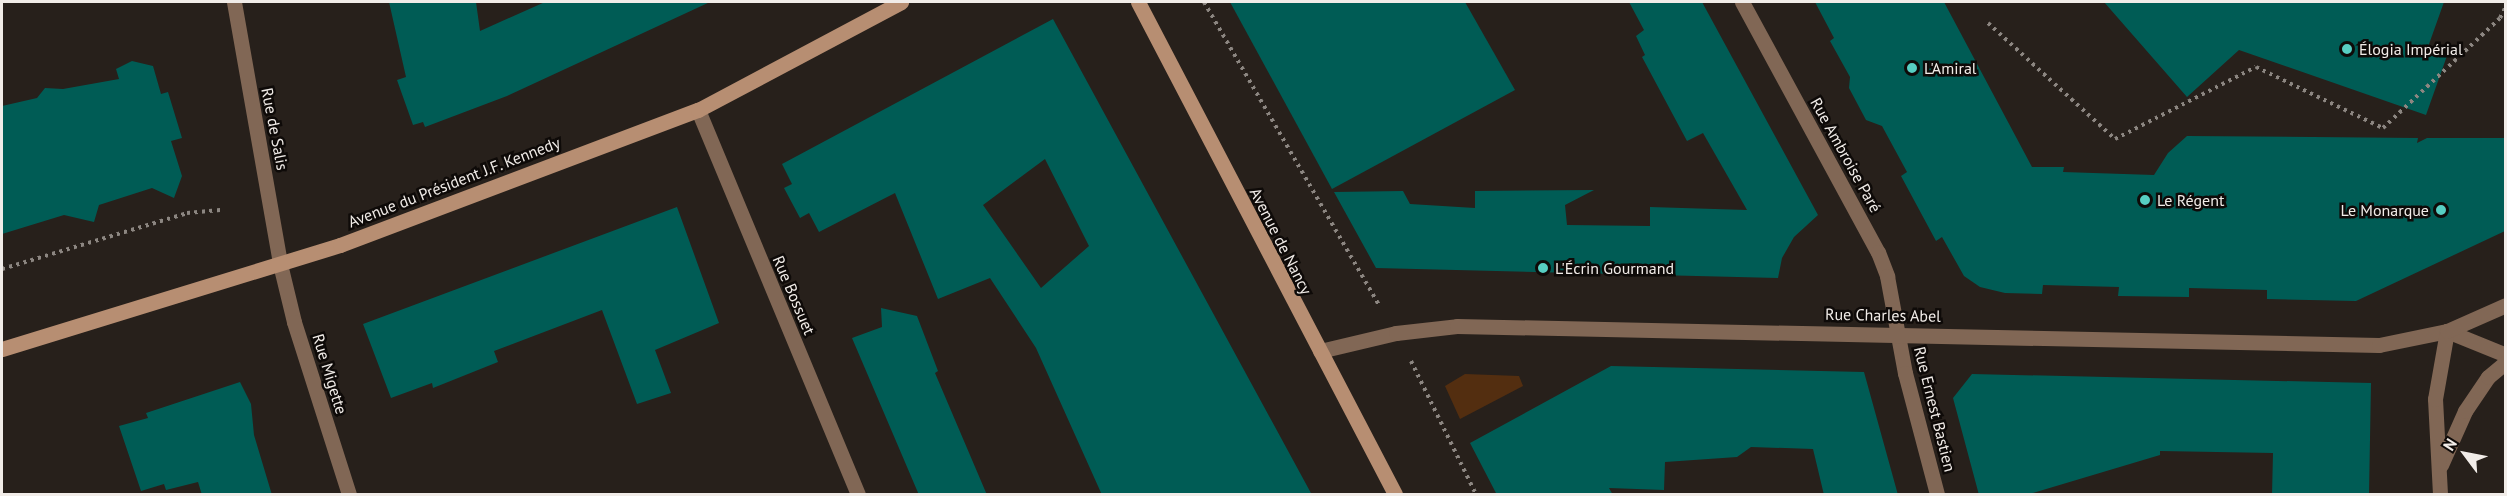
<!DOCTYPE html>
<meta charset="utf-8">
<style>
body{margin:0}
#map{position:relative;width:2507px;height:496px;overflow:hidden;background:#27201b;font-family:"PT Sans",sans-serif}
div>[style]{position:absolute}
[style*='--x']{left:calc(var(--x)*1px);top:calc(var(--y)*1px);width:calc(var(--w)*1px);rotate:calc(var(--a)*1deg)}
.green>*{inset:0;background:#532e10}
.building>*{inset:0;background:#005c55}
.path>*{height:4px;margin-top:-2px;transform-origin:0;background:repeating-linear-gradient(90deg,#8c8681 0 3px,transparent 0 7.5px)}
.minor>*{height:15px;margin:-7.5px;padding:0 7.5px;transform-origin:7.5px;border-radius:7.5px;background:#816755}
.tertiary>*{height:15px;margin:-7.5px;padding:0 7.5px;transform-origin:7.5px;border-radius:7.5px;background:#816755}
.secondary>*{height:15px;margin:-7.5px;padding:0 7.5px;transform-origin:7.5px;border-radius:7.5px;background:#b78e72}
.dots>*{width:16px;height:16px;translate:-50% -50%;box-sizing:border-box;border:3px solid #0e0a08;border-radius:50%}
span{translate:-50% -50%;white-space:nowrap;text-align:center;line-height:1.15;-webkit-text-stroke:5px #0e0a08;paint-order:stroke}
.poi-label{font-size:16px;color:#f1ece8}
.left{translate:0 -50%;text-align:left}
.right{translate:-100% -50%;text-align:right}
.street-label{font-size:16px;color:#f1ece8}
.frame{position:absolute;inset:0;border:3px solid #f1ece8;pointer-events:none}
.north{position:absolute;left:2435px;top:424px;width:60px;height:60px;-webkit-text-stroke:4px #0e0a08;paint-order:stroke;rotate:302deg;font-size:16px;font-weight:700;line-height:24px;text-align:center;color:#f1ece8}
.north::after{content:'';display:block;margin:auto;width:21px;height:27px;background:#f1ece8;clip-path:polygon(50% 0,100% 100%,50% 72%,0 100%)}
</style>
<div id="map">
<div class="green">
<i style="clip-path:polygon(1465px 374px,1519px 376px,1523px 386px,1460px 419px,1445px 386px)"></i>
</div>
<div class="building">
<i style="clip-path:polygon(389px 2px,476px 2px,480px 31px,545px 2px,710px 2px,507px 96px,425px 127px,423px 122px,413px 125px,397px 80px,406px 77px)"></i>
<i style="clip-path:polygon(1230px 2px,1465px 2px,1515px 90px,1332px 189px)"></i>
<i style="clip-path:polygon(1629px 2px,1702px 2px,1818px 215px,1794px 237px,1782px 258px,1778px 278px,1376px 268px,1334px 192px,1403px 191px,1410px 204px,1475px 208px,1475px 191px,1594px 190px,1565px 205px,1567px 225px,1650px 226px,1650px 207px,1747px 210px,1703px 133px,1687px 141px,1642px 57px,1645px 55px,1636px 36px,1644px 30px)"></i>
<i style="clip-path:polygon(1815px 2px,1944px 2px,2032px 167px,2064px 167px,2063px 172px,2154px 175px,2168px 153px,2187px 136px,2418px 138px,2417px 143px,2427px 138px,2505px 138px,2505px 231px,2356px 301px,2267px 299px,2267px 290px,2189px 288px,2189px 297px,2118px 296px,2119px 287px,2043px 285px,2042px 294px,2005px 293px,1980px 287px,1964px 276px,1942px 237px,1936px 241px,1901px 176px,1907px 172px,1882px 126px,1866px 120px,1849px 88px,1850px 77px,1830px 41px,1834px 38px)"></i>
<i style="clip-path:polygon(2104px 2px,2444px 2px,2428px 47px,2448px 53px,2426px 115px,2239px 50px,2187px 97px)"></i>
<i style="clip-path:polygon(evenodd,1053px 19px,1177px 247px,1312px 495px,1102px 495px,1036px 348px,990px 278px,938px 299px,895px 193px,819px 232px,809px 213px,800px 218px,784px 188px,792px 184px,782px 164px,1053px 19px,1045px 159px,1089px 246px,1041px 288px,983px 205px,1045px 159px)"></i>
<i style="clip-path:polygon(132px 61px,153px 66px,161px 94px,168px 92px,182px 138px,171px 141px,182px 176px,174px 198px,152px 188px,99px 205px,94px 222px,64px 215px,2px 234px,2px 106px,37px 98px,45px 88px,63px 89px,119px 79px,116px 69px)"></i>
<i style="clip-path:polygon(677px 207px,719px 323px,655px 350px,671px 393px,637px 404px,602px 310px,494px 351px,498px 362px,433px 388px,432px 383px,391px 398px,363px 324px)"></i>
<i style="clip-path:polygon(881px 308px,917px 316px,938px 371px,935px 373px,987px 495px,919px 495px,852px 338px,882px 327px)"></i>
<i style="clip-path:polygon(1611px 366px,1864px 372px,1898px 495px,1824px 495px,1813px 449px,1751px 447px,1737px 457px,1665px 462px,1664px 490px,1609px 488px,1613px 495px,1497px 495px,1470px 443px)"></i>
<i style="clip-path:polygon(1972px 374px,2371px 383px,2369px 495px,2272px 495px,2273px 453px,2160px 451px,2160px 455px,2026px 495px,1979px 495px,1953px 398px)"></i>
<i style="clip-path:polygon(240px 382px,251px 404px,254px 435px,272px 495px,202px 495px,198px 482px,166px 490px,164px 484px,141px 491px,119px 426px,148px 418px,146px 413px)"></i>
</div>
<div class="path">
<i style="--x:1204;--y:2;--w:350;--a:60"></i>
<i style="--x:1988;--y:23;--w:172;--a:42.4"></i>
<i style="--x:2115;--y:139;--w:158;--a:-27.1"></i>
<i style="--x:2256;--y:67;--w:141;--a:25.7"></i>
<i style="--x:2383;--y:128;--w:161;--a:-43.2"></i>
<i style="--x:2500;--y:18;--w:13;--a:-63"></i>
<i style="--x:2;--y:269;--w:193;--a:-16.8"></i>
<i style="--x:187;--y:213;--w:36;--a:-5"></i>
<i style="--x:1411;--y:361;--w:148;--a:64"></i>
</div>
<div class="minor">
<i style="--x:234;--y:2;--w:266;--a:80"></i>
<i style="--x:280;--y:264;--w:60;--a:76.4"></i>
<i style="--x:294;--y:322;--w:181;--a:72.3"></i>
<i style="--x:1742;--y:2;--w:285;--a:61.5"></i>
<i style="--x:1878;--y:252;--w:26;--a:69"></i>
<i style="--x:1887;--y:276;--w:99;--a:79.5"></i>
<i style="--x:1905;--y:373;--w:125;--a:75.2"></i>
<i style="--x:698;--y:110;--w:416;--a:67.4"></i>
<i style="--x:1320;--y:351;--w:78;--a:-13.3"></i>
<i style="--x:1396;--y:333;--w:61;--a:-6.5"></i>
<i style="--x:1457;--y:326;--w:922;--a:1.18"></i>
<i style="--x:2379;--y:345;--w:69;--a:-11.6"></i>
<i style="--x:2447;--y:331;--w:64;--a:22.1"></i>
</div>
<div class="tertiary">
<i style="--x:2441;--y:465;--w:59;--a:-66"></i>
<i style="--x:2465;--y:411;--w:41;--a:-55.9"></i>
<i style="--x:2488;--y:377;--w:23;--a:-40"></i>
<i style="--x:2440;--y:494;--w:95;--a:-93"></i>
<i style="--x:2435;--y:399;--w:69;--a:-80"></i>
<i style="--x:2447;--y:331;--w:64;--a:-23.8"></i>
</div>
<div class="secondary">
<i style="--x:1138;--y:2;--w:555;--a:62.42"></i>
<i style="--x:2;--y:349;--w:354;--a:-17.1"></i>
<i style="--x:340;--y:245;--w:383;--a:-20.7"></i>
<i style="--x:698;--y:110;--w:230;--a:-28"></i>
</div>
<div class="dots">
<i style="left:2347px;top:49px;background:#57cec2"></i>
<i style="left:1912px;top:68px;background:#57cec2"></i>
<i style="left:2145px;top:200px;background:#57cec2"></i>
<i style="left:2441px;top:210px;background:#57cec2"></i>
<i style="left:1543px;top:268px;background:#57cec2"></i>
</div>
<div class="poi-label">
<span class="left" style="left:2359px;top:49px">Élogia Impérial</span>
<span class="left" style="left:1924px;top:68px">L'Amiral</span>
<span class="left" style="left:2157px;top:200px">Le Régent</span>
<span class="right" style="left:2429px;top:210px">Le Monarque</span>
<span class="left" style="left:1555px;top:268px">L'Écrin Gourmand</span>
</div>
<div class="street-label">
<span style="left:275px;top:129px;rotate:79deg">Rue de Salis</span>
<span style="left:1846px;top:155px;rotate:61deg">Rue Ambroise Paré</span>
<span style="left:454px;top:182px;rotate:-21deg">Avenue du Président J.F. Kennedy</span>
<span style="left:1281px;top:241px;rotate:63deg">Avenue de Nancy</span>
<span style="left:794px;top:295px;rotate:67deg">Rue Bossuet</span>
<span style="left:1883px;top:315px;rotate:1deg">Rue Charles Abel</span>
<span style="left:330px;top:374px;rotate:73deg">Rue Migette</span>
<span style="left:1935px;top:409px;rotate:76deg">Rue Ernest Bastien</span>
</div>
<div class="frame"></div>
<div class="north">N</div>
</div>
